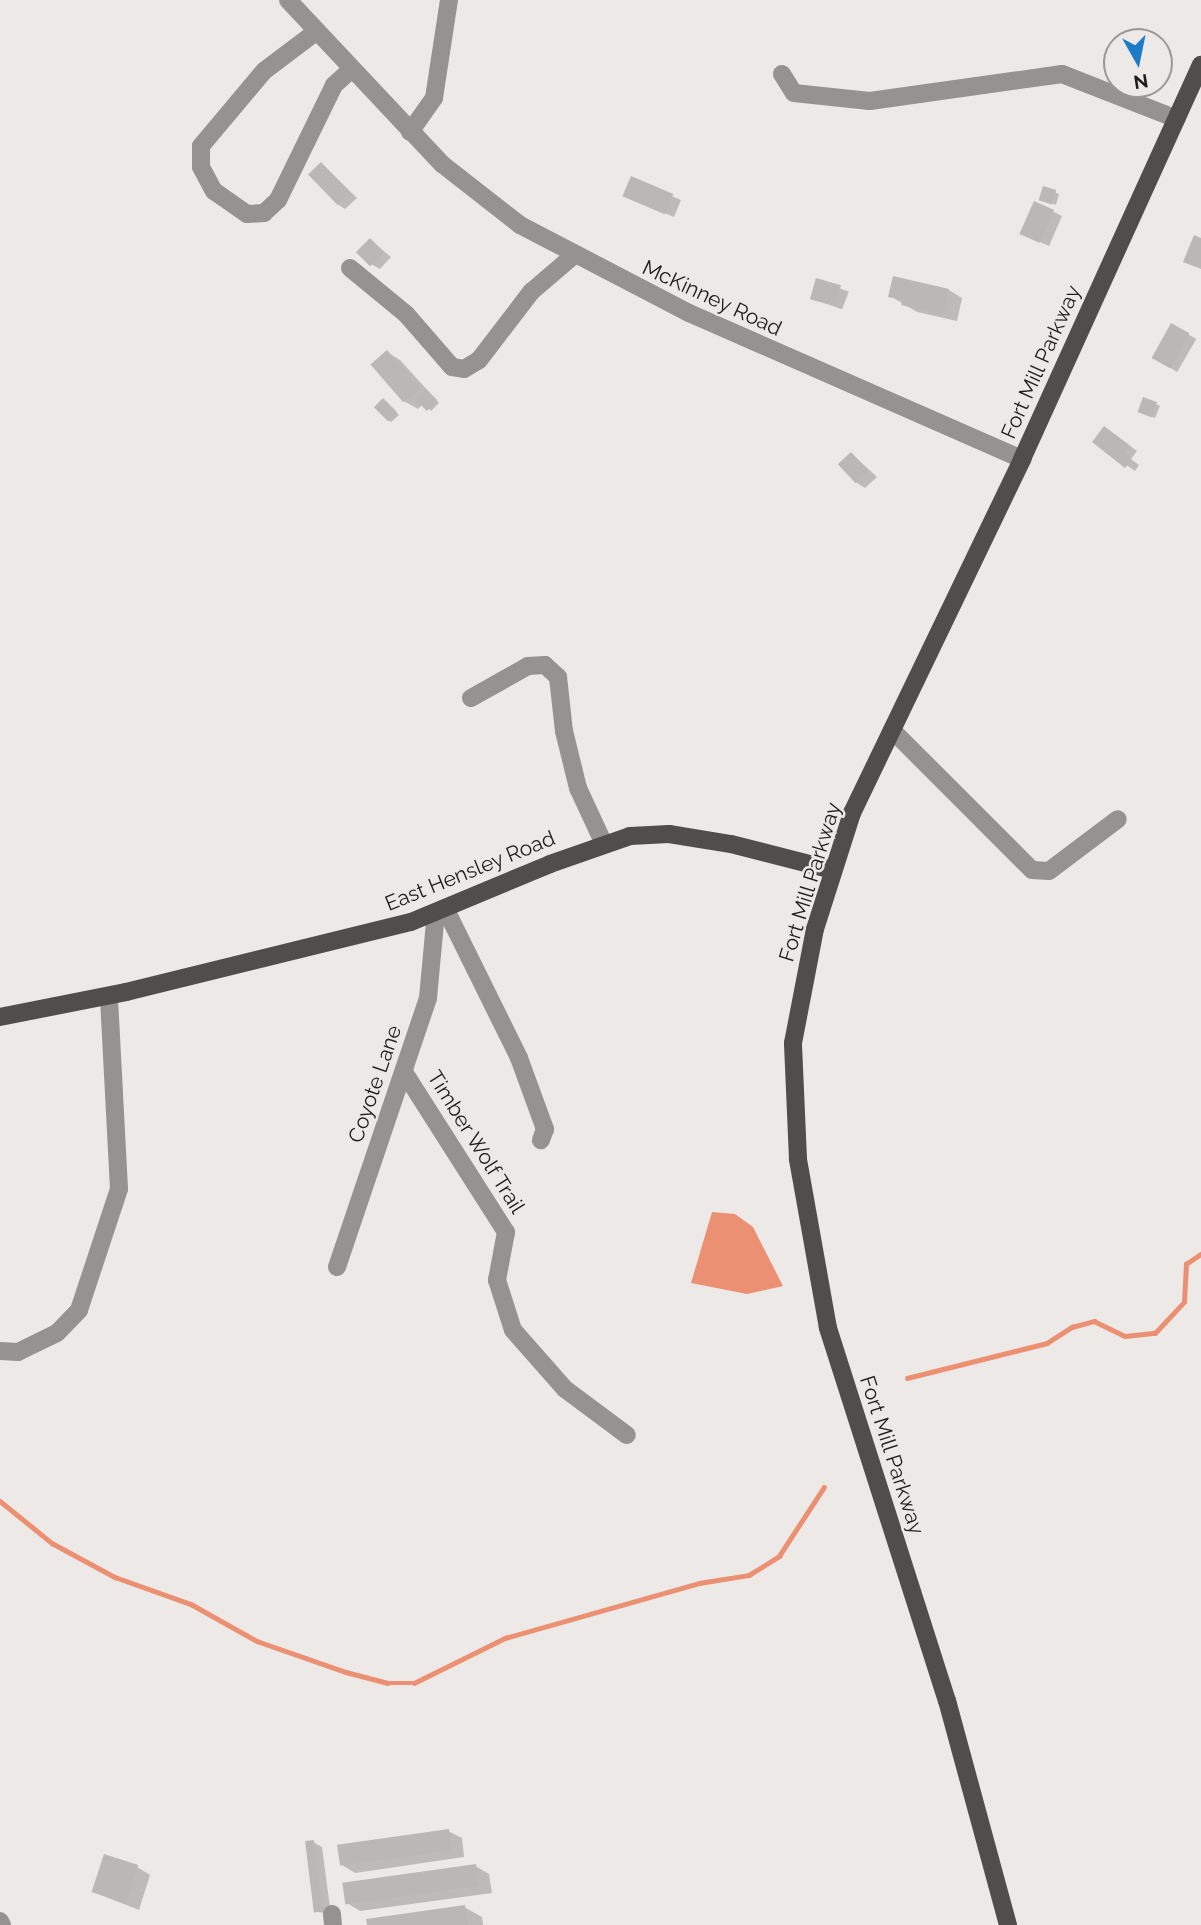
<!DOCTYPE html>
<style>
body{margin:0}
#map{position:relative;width:1201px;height:1925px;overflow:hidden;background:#ede9e7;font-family:Raleway,sans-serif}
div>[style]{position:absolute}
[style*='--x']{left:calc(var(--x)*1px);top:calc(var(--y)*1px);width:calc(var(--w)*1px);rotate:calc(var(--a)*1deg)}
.water>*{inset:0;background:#eb9072}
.shadow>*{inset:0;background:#0003;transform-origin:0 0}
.stream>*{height:4.5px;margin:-2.25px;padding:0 2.25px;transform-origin:2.25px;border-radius:2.25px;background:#eb9072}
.building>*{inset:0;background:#bbb7b6;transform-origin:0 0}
.minor>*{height:18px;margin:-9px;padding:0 9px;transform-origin:9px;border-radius:9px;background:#949392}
.major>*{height:18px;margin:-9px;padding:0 9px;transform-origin:9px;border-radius:9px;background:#504d4c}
span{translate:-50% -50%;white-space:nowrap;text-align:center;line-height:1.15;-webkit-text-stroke:5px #ede9e7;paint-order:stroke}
.street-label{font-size:21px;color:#1f1d1d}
.north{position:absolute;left:1103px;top:28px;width:70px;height:70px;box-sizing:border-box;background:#ede9e7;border:2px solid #9b9796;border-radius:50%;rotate:171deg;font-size:19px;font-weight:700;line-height:28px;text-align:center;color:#1f1d1d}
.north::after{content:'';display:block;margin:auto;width:24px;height:32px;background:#1c7cc8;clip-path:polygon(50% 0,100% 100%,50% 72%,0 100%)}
</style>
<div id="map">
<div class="water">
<i style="clip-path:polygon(712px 1212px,735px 1214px,753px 1227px,783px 1286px,747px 1294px,691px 1283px)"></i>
</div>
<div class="shadow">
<i style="clip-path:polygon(322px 164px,357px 198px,345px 209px,337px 204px)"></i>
<i style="clip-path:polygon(632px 179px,681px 200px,674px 217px,634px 200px)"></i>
<i style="clip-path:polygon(1044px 188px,1059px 194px,1056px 205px,1044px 201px)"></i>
<i style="clip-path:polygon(1035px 203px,1062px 216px,1049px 246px,1031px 238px)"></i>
<i style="clip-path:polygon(370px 240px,391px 257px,380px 269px,371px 264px)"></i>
<i style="left:818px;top:280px;width:33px;height:19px;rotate:21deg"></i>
<i style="clip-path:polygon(949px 290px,962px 298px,957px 321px,917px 312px,890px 296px)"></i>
<i style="left:1172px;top:325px;width:28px;height:38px;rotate:30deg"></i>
<i style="clip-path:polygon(387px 352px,400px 360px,439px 403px,431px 411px,423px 404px,418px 409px,404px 401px)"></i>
<i style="clip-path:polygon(1144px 399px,1160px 406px,1155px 418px,1143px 414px)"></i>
<i style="clip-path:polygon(387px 403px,399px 415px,391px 422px,388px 420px)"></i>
<i style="clip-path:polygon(1113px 433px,1137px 451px,1131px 459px,1139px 465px,1135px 471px,1094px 442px)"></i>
<i style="clip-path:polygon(852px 454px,877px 477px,865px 488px,857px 483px)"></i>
<i style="clip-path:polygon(448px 1831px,462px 1838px,464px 1857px,355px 1873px,342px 1865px)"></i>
<i style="clip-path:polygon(313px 1842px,322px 1847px,331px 1915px,316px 1911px)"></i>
<i style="clip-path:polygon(475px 1866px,489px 1874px,492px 1893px,360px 1911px,347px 1903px)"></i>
<i style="clip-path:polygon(137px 1867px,150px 1875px,139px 1910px,93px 1892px)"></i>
<i style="clip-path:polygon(464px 1907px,482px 1917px,483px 1925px,369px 1925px)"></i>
</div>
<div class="stream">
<i style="--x:907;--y:1378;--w:144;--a:-14"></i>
<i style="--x:1047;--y:1343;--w:30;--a:-33"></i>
<i style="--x:1072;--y:1327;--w:23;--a:-15"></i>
<i style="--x:1094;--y:1321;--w:34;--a:26"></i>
<i style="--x:1125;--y:1336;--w:30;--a:-6"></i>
<i style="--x:1155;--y:1333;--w:42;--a:-46.9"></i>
<i style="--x:1184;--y:1302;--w:38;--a:-87"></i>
<i style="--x:1186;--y:1264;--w:18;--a:-34"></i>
<i style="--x:0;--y:1501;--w:67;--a:38.9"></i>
<i style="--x:52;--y:1543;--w:72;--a:28.4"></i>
<i style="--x:115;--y:1577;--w:81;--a:19.6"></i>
<i style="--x:191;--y:1604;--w:76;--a:29.3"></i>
<i style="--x:257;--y:1641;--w:94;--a:19.2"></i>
<i style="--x:346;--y:1672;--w:43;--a:14.7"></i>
<i style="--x:388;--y:1683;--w:26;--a:0"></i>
<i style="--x:414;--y:1683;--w:102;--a:-26.3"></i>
<i style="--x:505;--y:1638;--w:202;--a:-15.8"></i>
<i style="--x:699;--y:1583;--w:51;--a:-9.1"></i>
<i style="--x:749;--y:1575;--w:36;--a:-32"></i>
<i style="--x:779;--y:1556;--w:82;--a:-56.9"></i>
</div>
<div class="building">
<i style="left:321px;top:162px;width:42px;height:18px;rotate:46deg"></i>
<i style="left:631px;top:176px;width:46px;height:22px;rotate:23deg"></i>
<i style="left:1043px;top:186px;width:14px;height:15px;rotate:17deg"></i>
<i style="left:1034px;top:201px;width:22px;height:36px;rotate:24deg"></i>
<i style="clip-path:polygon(1194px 235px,1201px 238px,1201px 269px,1183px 262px)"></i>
<i style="left:370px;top:238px;width:20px;height:20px;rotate:45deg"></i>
<i style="clip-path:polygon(893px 276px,949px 289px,943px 315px,901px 305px,903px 300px,888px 297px)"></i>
<i style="left:816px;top:278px;width:26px;height:22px;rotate:16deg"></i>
<i style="left:1171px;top:323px;width:21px;height:40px;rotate:29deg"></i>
<i style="left:387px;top:350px;width:50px;height:22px;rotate:49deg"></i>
<i style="left:426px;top:389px;width:16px;height:15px;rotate:45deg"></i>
<i style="left:1143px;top:397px;width:15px;height:16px;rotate:20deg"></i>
<i style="left:383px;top:398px;width:20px;height:13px;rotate:45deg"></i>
<i style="clip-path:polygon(1104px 426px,1129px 445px,1124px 453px,1132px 460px,1125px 468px,1092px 442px)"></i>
<i style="left:851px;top:452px;width:26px;height:18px;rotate:47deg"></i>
<i style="left:449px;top:1829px;width:21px;height:113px;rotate:82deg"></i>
<i style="left:314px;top:1840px;width:72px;height:9px;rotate:83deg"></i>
<i style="left:104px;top:1854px;width:36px;height:40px;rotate:18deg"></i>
<i style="left:476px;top:1864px;width:22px;height:135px;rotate:82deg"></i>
<i style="clip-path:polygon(465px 1905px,468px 1925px,367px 1925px,366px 1919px)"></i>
</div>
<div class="minor">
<i style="--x:288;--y:0;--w:225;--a:46.8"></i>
<i style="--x:442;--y:164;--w:99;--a:38"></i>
<i style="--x:520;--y:225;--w:191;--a:27.5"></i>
<i style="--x:689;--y:313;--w:364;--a:23.7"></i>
<i style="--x:317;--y:31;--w:66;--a:143"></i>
<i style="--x:264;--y:71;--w:98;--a:130"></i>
<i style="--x:201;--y:146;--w:21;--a:90"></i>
<i style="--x:201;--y:167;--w:27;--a:62"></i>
<i style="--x:214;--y:191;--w:40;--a:34.9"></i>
<i style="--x:247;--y:214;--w:17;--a:-3"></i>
<i style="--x:264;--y:213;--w:19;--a:-43"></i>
<i style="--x:278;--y:200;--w:128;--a:-64"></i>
<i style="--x:334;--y:85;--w:24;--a:-42"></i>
<i style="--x:782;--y:74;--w:22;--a:58"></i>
<i style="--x:794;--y:93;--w:76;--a:6"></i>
<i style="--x:870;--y:101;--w:194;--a:-8"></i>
<i style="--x:1062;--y:74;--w:123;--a:21.4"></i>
<i style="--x:410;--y:132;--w:42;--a:-54.8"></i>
<i style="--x:434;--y:98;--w:99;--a:-81.3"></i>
<i style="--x:350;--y:268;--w:72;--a:39.4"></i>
<i style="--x:406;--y:314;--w:70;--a:49"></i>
<i style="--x:452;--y:367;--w:12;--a:9"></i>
<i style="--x:464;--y:369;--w:17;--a:-31"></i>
<i style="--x:479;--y:360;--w:86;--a:-52.6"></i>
<i style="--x:531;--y:292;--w:55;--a:-40.6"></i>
<i style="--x:471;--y:698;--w:65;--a:-29.3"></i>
<i style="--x:528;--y:666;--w:17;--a:-3"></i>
<i style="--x:545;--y:665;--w:18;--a:43"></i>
<i style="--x:558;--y:677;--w:54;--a:83.7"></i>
<i style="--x:564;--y:731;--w:59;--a:76.2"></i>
<i style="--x:578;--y:788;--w:62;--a:65.1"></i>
<i style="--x:892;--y:730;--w:198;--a:45"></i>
<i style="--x:1032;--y:870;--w:17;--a:3"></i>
<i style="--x:1049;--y:871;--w:86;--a:-37"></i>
<i style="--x:445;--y:908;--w:167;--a:63.7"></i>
<i style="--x:519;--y:1058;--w:76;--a:69.9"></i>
<i style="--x:545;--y:1129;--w:12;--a:110"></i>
<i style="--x:404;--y:1072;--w:190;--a:57.5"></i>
<i style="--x:506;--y:1232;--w:49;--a:100.6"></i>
<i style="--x:497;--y:1280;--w:52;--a:72.3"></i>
<i style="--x:513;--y:1330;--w:79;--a:48.6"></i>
<i style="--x:565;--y:1389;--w:77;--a:36.6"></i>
<i style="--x:337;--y:1267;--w:284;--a:-71.3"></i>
<i style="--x:428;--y:998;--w:86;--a:-84.7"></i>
<i style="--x:0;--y:1351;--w:18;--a:3"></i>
<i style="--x:18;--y:1352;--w:43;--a:-26"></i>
<i style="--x:57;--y:1333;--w:32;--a:-46"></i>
<i style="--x:79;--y:1310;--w:127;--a:-71.7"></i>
<i style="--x:119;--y:1189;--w:193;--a:-93"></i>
<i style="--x:332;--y:1914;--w:11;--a:85"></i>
<i style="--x:0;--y:1921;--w:4;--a:63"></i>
</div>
<div class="major">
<i style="--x:0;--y:1017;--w:128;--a:-11.2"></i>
<i style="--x:126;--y:992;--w:293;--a:-13.8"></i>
<i style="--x:411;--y:922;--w:151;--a:-22.6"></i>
<i style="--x:550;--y:864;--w:85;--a:-19.3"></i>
<i style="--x:630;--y:836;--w:39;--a:-3"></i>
<i style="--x:669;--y:834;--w:63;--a:9.2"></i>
<i style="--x:731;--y:844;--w:105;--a:14.3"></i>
<i style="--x:1008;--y:1925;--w:232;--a:-105.2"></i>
<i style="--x:947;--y:1701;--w:392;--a:-107.7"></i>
<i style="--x:828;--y:1328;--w:172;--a:-100.1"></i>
<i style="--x:798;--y:1159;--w:116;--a:-92.5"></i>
<i style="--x:793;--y:1043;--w:116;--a:-79.1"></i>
<i style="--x:815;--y:929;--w:122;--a:-72.3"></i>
<i style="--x:852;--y:813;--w:393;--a:-64.3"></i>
<i style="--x:1022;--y:459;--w:433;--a:-65.6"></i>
</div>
<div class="street-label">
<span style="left:712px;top:298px;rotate:25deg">McKinney Road</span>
<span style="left:1041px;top:362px;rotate:-66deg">Fort Mill Parkway</span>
<span style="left:470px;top:871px;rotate:-22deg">East Hensley Road</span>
<span style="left:810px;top:882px;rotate:-73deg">Fort Mill Parkway</span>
<span style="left:375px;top:1084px;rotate:-71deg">Coyote Lane</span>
<span style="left:476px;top:1142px;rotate:58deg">Timber Wolf Trail</span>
<span style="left:892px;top:1455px;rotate:72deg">Fort Mill Parkway</span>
</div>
<div class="north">N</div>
</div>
